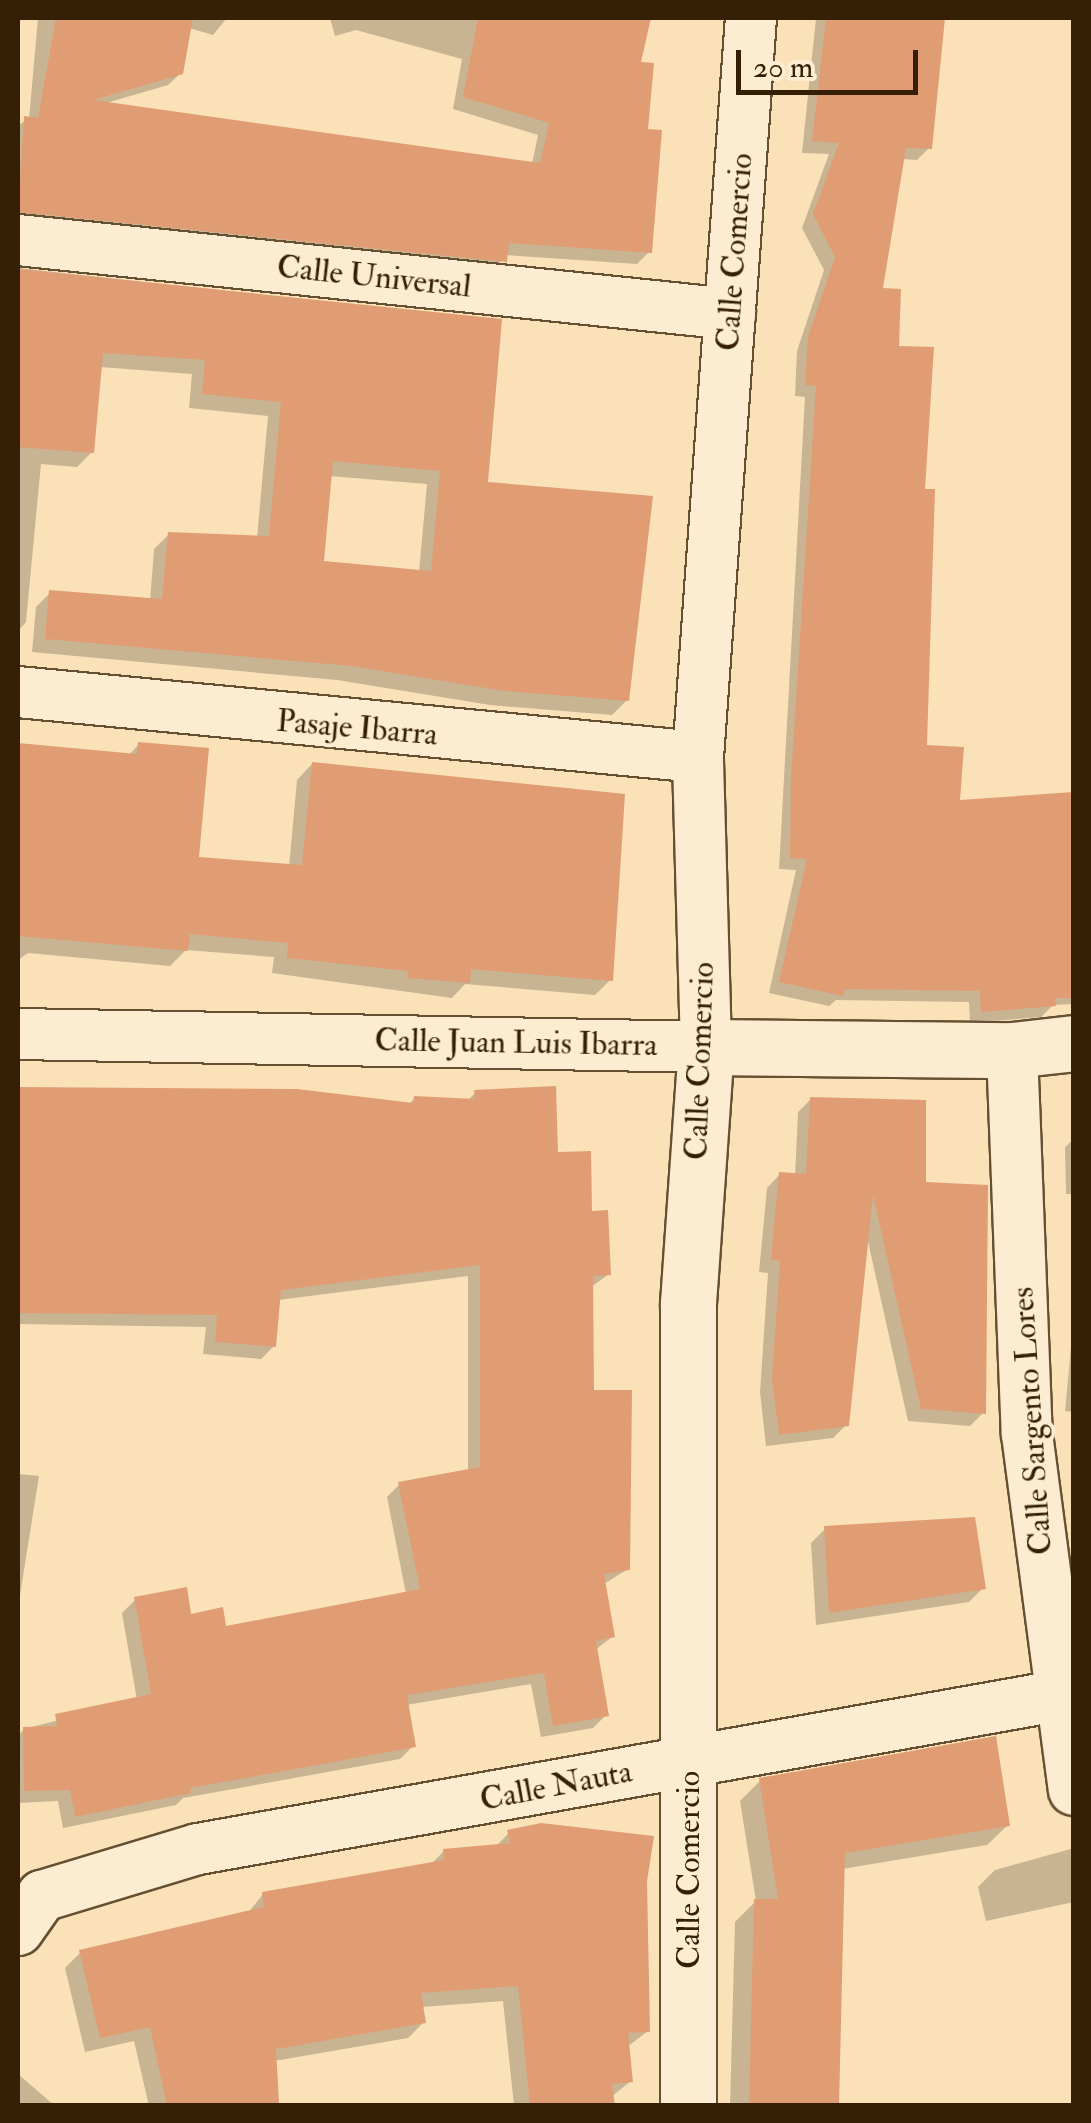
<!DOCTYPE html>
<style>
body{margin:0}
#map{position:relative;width:1091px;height:2123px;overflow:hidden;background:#fae1b8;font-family:"IM FELL Double Pica",serif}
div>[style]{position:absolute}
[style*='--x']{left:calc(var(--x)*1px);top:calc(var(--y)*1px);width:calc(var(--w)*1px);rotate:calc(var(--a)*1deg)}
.shadow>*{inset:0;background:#0003}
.building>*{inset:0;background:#e09d74}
.roads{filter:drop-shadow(2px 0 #665032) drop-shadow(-2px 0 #665032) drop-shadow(0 2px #665032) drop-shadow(0 -2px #665032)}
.street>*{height:50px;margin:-25px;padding:0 25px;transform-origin:25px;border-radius:25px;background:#fcecd1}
.secondary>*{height:55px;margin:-27.5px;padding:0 27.5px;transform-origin:27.5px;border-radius:27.5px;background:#fcecd1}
span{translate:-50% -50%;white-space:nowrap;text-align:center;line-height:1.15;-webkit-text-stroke:8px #fcecd1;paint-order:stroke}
.street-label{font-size:32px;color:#351f06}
.frame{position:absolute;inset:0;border:20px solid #351f06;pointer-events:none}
.scale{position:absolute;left:736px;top:50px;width:182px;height:45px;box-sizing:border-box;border:5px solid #351f06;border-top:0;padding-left:12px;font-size:30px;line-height:35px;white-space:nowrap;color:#351f06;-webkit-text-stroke:8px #fcecd1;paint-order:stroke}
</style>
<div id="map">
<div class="shadow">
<i style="clip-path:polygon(38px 18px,227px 18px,213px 35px,189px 28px,181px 73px,168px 85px,103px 104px,532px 164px,538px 135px,453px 109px,462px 59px,356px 30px,335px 36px,330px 18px,648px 18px,638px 64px,649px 252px,637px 264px,505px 255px,493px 273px,18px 226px,18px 125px,29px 119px)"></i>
<i style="clip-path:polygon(816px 18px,943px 18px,929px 148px,917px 160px,902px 159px,880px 290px,923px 491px,924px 747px,958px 803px,1074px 793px,1074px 1004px,1053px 1005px,1041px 1017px,970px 1023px,969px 1002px,836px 1000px,829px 1006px,769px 993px,796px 870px,779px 869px,805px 397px,795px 396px,797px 351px,824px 270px,802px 228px,829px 154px,802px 153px)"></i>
<i style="clip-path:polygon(evenodd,18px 268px,500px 321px,486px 485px,627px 700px,612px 715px,490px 705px,337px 680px,32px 652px,36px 607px,50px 593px,150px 601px,154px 549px,169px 534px,257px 538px,268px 416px,189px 408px,192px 374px,100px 367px,92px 452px,77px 467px,41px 464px,26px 622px,18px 631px,18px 268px,329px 476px,427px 484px,419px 572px,322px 563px,329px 476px)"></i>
<i style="clip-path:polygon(139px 744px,197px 859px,289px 867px,297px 780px,312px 764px,610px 980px,595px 995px,465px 984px,452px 998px,272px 973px,274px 957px,186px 950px,170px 966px,28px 953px,18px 960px,18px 746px,128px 756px)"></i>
<i style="clip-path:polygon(18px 1090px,296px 1091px,408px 1105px,415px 1098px,467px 1101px,476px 1092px,556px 1155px,590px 1213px,609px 1274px,591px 1287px,592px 1392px,628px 1569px,604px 1584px,612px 1637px,595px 1650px,606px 1715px,593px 1728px,541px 1737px,531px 1684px,406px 1705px,413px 1746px,400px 1759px,183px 1798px,176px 1805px,63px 1828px,58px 1801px,18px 1803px,18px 1736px,24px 1729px,137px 1700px,122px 1613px,135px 1600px,224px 1629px,406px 1594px,387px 1497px,400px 1484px,468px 1472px,468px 1276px,278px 1300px,274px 1346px,261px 1359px,203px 1354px,206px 1327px,18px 1324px)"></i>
<i style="clip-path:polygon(811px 1099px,924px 1185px,983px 1413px,970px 1426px,908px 1421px,867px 1237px,846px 1425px,833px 1438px,766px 1446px,760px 1392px,768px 1273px,759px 1272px,767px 1188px,780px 1174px,795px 1176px,798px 1112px)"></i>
<i style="clip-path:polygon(1074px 1139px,1074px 1194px,1066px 1194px,1065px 1147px)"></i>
<i style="clip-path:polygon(1074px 1315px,1074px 1412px,1065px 1411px)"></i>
<i style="clip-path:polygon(18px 1474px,39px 1476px,18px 1608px)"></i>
<i style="clip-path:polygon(825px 1529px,983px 1588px,969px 1602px,816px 1625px,811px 1543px)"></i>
<i style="clip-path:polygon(760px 1781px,1008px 1825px,987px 1845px,842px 1869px,836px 2106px,730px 2106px,735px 1922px,756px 1901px,740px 1801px)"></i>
<i style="clip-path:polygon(509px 1833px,645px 1881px,648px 2031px,627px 2047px,631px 2081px,611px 2097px,612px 2106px,514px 2106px,503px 2001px,421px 2007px,424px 2022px,408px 2038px,274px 2061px,273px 2106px,149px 2106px,134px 2041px,85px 2052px,65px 1968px,81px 1952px,248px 1913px,263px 1894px,430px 1865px,444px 1851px,495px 1847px)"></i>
<i style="clip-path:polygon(1074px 1848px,1074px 1902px,986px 1921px,978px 1887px,995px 1870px)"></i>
<i style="clip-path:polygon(18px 2074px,55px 2106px,18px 2106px)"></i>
</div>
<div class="building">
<i style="clip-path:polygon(56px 18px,193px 18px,183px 74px,93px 100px,540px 163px,549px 123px,463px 97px,478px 18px,651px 18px,641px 62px,654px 63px,648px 129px,662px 130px,652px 253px,509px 243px,507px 262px,18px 212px,24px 116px,38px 118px)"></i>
<i style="clip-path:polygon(826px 18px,945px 18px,932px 149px,906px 148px,883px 288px,901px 289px,899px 346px,934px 347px,925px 489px,935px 489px,927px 745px,964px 747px,960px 800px,1074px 792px,1074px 998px,1055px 998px,1056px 1006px,981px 1012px,980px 991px,845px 989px,843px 996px,779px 982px,807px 859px,790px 858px,791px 779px,816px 386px,805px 385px,808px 337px,835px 257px,813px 214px,839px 143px,812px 141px)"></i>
<i style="clip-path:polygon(evenodd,18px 269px,502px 319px,488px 482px,653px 496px,629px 701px,505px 691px,352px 666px,45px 639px,49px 590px,162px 599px,168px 532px,269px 536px,281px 402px,202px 394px,205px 360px,103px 353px,94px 453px,18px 447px,18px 269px,333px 461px,440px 471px,431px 571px,324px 561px,333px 461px)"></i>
<i style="clip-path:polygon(138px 742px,209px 748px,199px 857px,302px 865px,312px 762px,625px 794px,613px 981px,471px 969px,470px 983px,407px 978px,408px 971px,287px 958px,288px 943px,190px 934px,188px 951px,18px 936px,18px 743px,137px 754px)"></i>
<i style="clip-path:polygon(556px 1086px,558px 1152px,591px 1151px,592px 1211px,608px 1210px,611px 1275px,593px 1276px,594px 1390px,632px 1390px,630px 1570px,604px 1574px,615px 1637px,596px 1641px,609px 1716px,553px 1726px,544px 1673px,407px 1695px,416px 1747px,190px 1788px,191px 1793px,75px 1817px,70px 1790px,24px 1791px,23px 1727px,57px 1726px,55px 1714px,151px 1694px,134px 1597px,187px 1587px,191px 1614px,223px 1607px,226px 1626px,420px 1589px,398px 1482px,480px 1467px,480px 1265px,281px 1290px,276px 1347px,215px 1342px,217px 1315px,18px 1313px,18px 1087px,297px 1089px,413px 1103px,414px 1096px,475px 1099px,474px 1090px)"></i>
<i style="clip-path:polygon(810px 1097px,926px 1100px,926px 1182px,988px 1185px,986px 1414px,921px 1409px,873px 1195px,849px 1426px,779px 1435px,772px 1378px,780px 1261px,771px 1260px,779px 1172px,806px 1174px)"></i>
<i style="clip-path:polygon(975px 1517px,986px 1589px,829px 1613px,824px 1526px)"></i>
<i style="clip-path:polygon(996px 1736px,1010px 1826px,845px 1853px,839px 2106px,749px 2106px,754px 1899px,778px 1899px,759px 1778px)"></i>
<i style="clip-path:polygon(541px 1823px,654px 1836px,647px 1881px,650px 2032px,628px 2033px,633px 2082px,612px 2084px,615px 2106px,530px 2106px,518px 1986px,421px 1993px,426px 2023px,276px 2049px,279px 2103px,167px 2106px,150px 2027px,100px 2038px,79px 1950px,264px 1907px,262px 1892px,444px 1860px,443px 1849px,510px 1843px,507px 1830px)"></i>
</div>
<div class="roads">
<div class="street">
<i style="--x:18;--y:240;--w:716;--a:5.93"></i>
<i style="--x:18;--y:692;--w:683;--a:5.46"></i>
<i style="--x:18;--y:1034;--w:688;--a:1.08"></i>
<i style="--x:706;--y:1047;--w:290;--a:-91.6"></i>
<i style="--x:698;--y:757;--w:741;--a:-85.9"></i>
<i style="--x:1012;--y:1050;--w:384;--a:87.8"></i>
<i style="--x:1027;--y:1434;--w:359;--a:82.5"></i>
<i style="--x:42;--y:1896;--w:163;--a:-16.8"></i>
<i style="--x:198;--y:1849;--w:890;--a:-10.1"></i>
<i style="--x:18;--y:1930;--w:42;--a:-54.8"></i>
</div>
<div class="secondary">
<i style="--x:688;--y:2106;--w:803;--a:-90"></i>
<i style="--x:688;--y:1303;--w:257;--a:-86"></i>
<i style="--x:706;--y:1047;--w:306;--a:0.6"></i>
<i style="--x:1012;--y:1050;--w:62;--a:-6.4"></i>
</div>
</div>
<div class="street-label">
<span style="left:735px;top:252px;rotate:-86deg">Calle Comercio</span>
<span style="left:374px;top:277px;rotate:6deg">Calle Universal</span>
<span style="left:357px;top:728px;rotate:5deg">Pasaje Ibarra</span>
<span style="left:516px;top:1043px;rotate:1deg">Calle Juan Luis Ibarra</span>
<span style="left:700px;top:1061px;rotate:-88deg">Calle Comercio</span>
<span style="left:1032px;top:1421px;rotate:-94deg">Calle Sargento Lores</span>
<span style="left:556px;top:1786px;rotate:-11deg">Calle Nauta</span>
<span style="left:689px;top:1870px;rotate:-90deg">Calle Comercio</span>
</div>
<div class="frame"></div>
<div class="scale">20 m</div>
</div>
